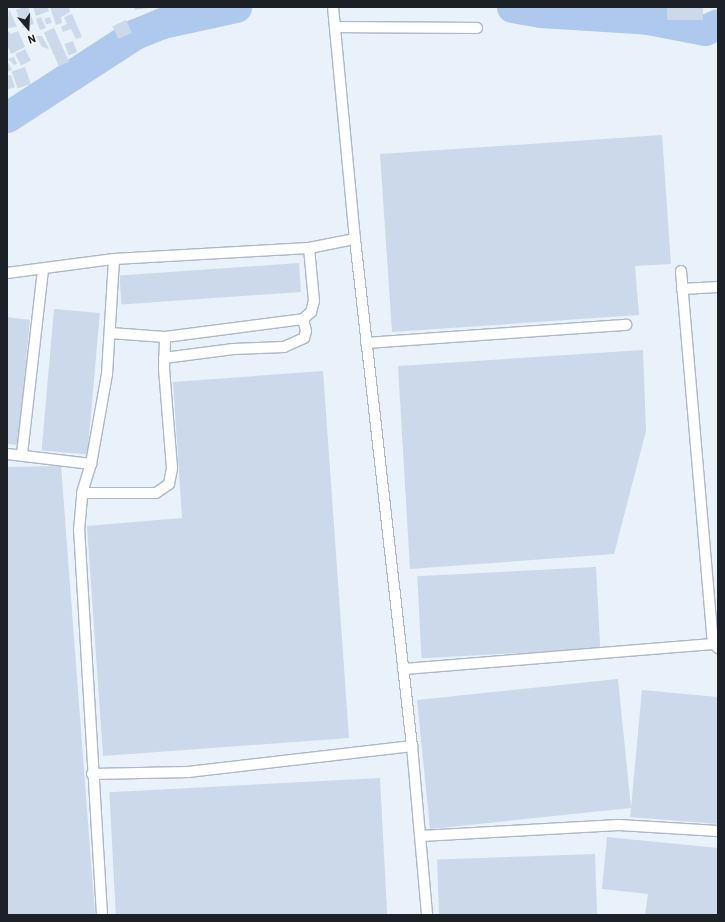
<!DOCTYPE html>
<style>
body{margin:0}
#map{position:relative;width:725px;height:922px;overflow:hidden;background:#e9f1fb;font-family:Barlow,sans-serif}
div>[style]{position:absolute}
[style*='--x']{left:calc(var(--x)*1px);top:calc(var(--y)*1px);width:calc(var(--w)*1px);rotate:calc(var(--a)*1deg)}
.river>*{height:31px;margin:-15.5px;padding:0 15.5px;transform-origin:15.5px;border-radius:15.5px;background:#aec9ed}
.building>*{inset:0;background:#ccd9ea;transform-origin:0 0}
.roads{filter:drop-shadow(1px 0 #acb8c9) drop-shadow(-1px 0 #acb8c9) drop-shadow(0 1px #acb8c9) drop-shadow(0 -1px #acb8c9)}
.service>*{height:10px;margin:-5px;padding:0 5px;transform-origin:5px;border-radius:5px;background:#fff}
span{translate:-50% -50%;white-space:nowrap;text-align:center;line-height:1.15;-webkit-text-stroke:3.5px #fdfdfd;paint-order:stroke}
.frame{position:absolute;inset:0;border:8px solid #1c2127;pointer-events:none}
.north{position:absolute;left:8px;top:8px;width:40px;height:40px;-webkit-text-stroke:3px #fdfdfd;paint-order:stroke;rotate:161deg;font-size:11px;font-weight:700;line-height:16px;text-align:center;color:#1c2127}
.north::after{content:'';display:block;margin:auto;width:14px;height:18px;background:#1c2127;clip-path:polygon(50% 0,100% 100%,50% 72%,0 100%)}
</style>
<div id="map">
<div class="river">
<i style="--x:512;--y:7;--w:29;--a:10"></i>
<i style="--x:541;--y:12;--w:107;--a:3.7"></i>
<i style="--x:648;--y:19;--w:58;--a:10.9"></i>
<i style="--x:705;--y:30;--w:14;--a:-25"></i>
<i style="--x:7;--y:117;--w:153;--a:-33"></i>
<i style="--x:135;--y:34;--w:29;--a:-22"></i>
<i style="--x:162;--y:23;--w:76;--a:-12.2"></i>
</div>
<div class="building">
<i style="clip-path:polygon(25px 7px,28px 7px,34px 24px,23px 28px,16px 10px)"></i>
<i style="clip-path:polygon(33px 7px,47px 7px,49px 11px,36px 16px)"></i>
<i style="clip-path:polygon(50px 7px,69px 7px,70px 12px,61px 17px,62px 23px,56px 25px)"></i>
<i style="clip-path:polygon(134px 7px,148px 7px,148px 8px,135px 10px)"></i>
<i style="left:667px;top:7px;width:36px;height:13px"></i>
<i style="clip-path:polygon(9px 9px,17px 27px,7px 28px)"></i>
<i style="clip-path:polygon(72px 14px,82px 37px,76px 39px,71px 29px,63px 32px,61px 27px,67px 24px,64px 17px)"></i>
<i style="clip-path:polygon(41px 17px,46px 28px,40px 30px,36px 19px)"></i>
<i style="left:50px;top:17px;width:6px;height:6px;rotate:72deg"></i>
<i style="left:126px;top:20px;width:14px;height:15px;rotate:65deg"></i>
<i style="left:54px;top:28px;width:37px;height:11px;rotate:66deg"></i>
<i style="clip-path:polygon(7px 30px,11px 34px,18px 31px,25px 47px,11px 54px,7px 45px)"></i>
<i style="clip-path:polygon(36px 36px,42px 36px,49px 49px,42px 47px)"></i>
<i style="left:73px;top:41px;width:12px;height:9px;rotate:70deg"></i>
<i style="left:25px;top:49px;width:13px;height:11px;rotate:63deg"></i>
<i style="clip-path:polygon(14px 57px,17px 64px,14px 65px,8px 59px)"></i>
<i style="clip-path:polygon(7px 61px,12px 70px,7px 72px)"></i>
<i style="left:25px;top:67px;width:18px;height:14px;rotate:71deg"></i>
<i style="clip-path:polygon(11px 75px,15px 87px,7px 90px,7px 76px)"></i>
<i style="clip-path:polygon(662px 135px,671px 264px,635px 266px,639px 315px,392px 332px,380px 154px)"></i>
<i style="left:299px;top:263px;width:29px;height:180px;rotate:86deg"></i>
<i style="left:54px;top:309px;width:46px;height:142px;rotate:5deg"></i>
<i style="clip-path:polygon(7px 317px,30px 320px,18px 445px,7px 444px)"></i>
<i style="clip-path:polygon(643px 350px,646px 431px,614px 554px,410px 569px,398px 366px)"></i>
<i style="clip-path:polygon(323px 371px,349px 738px,103px 756px,87px 526px,182px 518px,173px 382px)"></i>
<i style="clip-path:polygon(61px 466px,95px 915px,7px 915px,7px 467px)"></i>
<i style="left:596px;top:567px;width:82px;height:179px;rotate:87deg"></i>
<i style="clip-path:polygon(618px 679px,631px 808px,642px 690px,718px 697px,718px 824px,630px 817px,631px 808px,430px 829px,417px 700px)"></i>
<i style="left:380px;top:778px;width:137px;height:271px;rotate:87deg"></i>
<i style="clip-path:polygon(607px 837px,718px 848px,718px 915px,645px 915px,648px 894px,602px 889px)"></i>
<i style="left:595px;top:854px;width:61px;height:158px;rotate:88deg"></i>
</div>
<div class="roads">
<div class="service">
<i style="--x:333;--y:7;--w:233;--a:84.6"></i>
<i style="--x:355;--y:239;--w:510;--a:83.59"></i>
<i style="--x:412;--y:746;--w:170;--a:84.9"></i>
<i style="--x:335;--y:27;--w:142;--a:0.4"></i>
<i style="--x:681;--y:271;--w:365;--a:85.1"></i>
<i style="--x:712;--y:635;--w:9;--a:77"></i>
<i style="--x:714;--y:644;--w:6;--a:45"></i>
<i style="--x:7;--y:273;--w:108;--a:-7.5"></i>
<i style="--x:114;--y:259;--w:195;--a:-3.2"></i>
<i style="--x:309;--y:248;--w:47;--a:-11.1"></i>
<i style="--x:682;--y:289;--w:36;--a:-3"></i>
<i style="--x:110;--y:333;--w:55;--a:4.2"></i>
<i style="--x:165;--y:337;--w:139;--a:-7.4"></i>
<i style="--x:303;--y:319;--w:11;--a:-41"></i>
<i style="--x:311;--y:312;--w:11;--a:-75"></i>
<i style="--x:314;--y:301;--w:53;--a:-95.4"></i>
<i style="--x:366;--y:343;--w:261;--a:-4"></i>
<i style="--x:164;--y:358;--w:70;--a:-7.4"></i>
<i style="--x:233;--y:349;--w:51;--a:-2.2"></i>
<i style="--x:284;--y:347;--w:22;--a:-24"></i>
<i style="--x:304;--y:338;--w:7;--a:-74"></i>
<i style="--x:306;--y:331;--w:12;--a:-104"></i>
<i style="--x:7;--y:454;--w:85;--a:6.8"></i>
<i style="--x:22;--y:454;--w:186;--a:-83.5"></i>
<i style="--x:82;--y:493;--w:74;--a:0"></i>
<i style="--x:156;--y:493;--w:16;--a:-35"></i>
<i style="--x:169;--y:484;--w:16;--a:-79"></i>
<i style="--x:172;--y:468;--w:99;--a:-94.6"></i>
<i style="--x:164;--y:369;--w:32;--a:-88"></i>
<i style="--x:403;--y:669;--w:312;--a:-4.6"></i>
<i style="--x:92;--y:774;--w:96;--a:-1.2"></i>
<i style="--x:188;--y:772;--w:226;--a:-6.6"></i>
<i style="--x:421;--y:836;--w:198;--a:-3.2"></i>
<i style="--x:619;--y:825;--w:99;--a:3.5"></i>
<i style="--x:102;--y:915;--w:385;--a:-93.4"></i>
<i style="--x:79;--y:531;--w:38;--a:-85"></i>
<i style="--x:82;--y:493;--w:30;--a:-73"></i>
<i style="--x:91;--y:464;--w:91;--a:-79.9"></i>
<i style="--x:107;--y:374;--w:115;--a:-86.5"></i>
</div>
</div>
<div class="frame"></div>
<div class="north">N</div>
</div>
